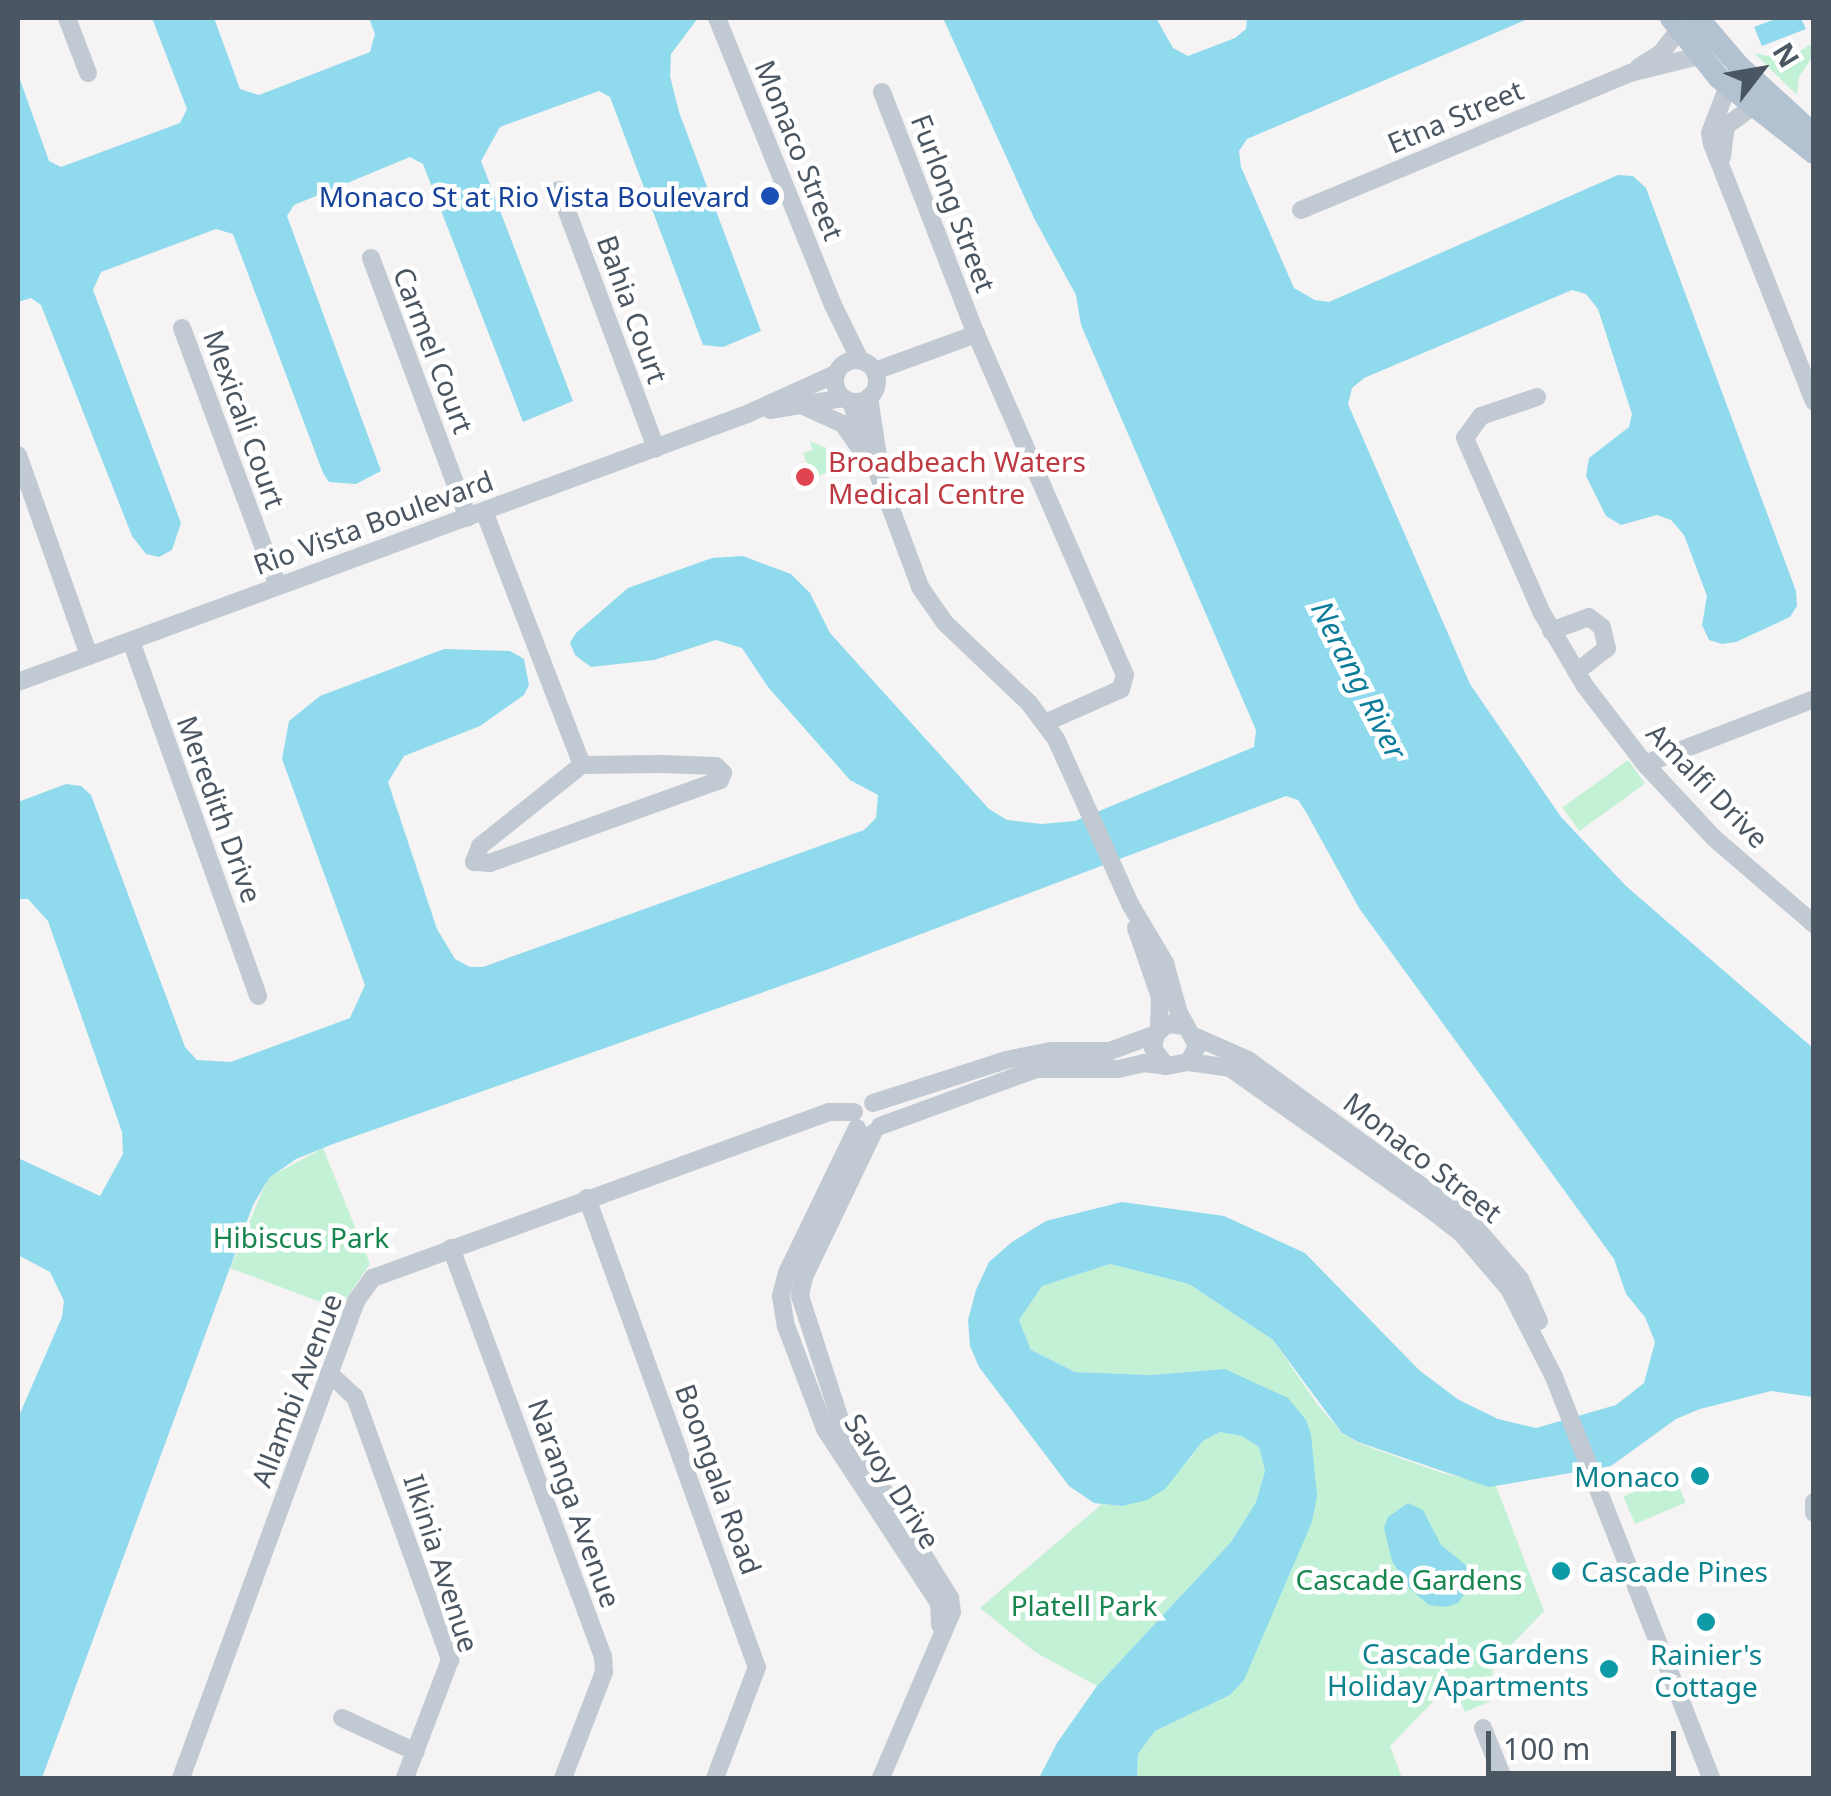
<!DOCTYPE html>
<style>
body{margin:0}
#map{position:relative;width:1831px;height:1796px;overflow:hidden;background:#f5f3f3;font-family:"Noto Sans",sans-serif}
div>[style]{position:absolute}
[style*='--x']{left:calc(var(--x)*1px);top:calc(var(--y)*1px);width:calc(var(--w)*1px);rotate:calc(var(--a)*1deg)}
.green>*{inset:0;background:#c3f1d5;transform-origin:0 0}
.water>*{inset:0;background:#90daee}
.minor>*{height:18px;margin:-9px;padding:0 9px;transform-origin:9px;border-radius:9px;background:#c1cad2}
.minor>.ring{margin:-9px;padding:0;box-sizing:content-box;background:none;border:18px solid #c1cad2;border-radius:50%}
.major>*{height:22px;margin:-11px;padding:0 11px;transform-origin:11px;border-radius:11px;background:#b3c2d1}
.dots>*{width:28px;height:28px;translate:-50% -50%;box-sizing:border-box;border:5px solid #fff;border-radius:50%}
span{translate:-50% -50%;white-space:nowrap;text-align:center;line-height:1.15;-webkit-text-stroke:9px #fff;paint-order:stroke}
.street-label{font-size:28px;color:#4a5661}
.transit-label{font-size:28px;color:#164399}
.right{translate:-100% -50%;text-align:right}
.health-label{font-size:28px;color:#be3a42}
.left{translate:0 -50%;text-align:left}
.park-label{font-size:28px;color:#17864f}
.culture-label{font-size:28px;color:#0d838f}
.water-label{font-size:30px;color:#0c7c9b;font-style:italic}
.frame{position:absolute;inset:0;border:20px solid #4a5661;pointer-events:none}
.north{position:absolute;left:1711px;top:20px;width:100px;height:100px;-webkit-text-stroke:8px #fff;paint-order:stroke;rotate:59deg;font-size:28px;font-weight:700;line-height:40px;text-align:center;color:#4a5661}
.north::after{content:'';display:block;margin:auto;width:35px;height:45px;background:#4a5661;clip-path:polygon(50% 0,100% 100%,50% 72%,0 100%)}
.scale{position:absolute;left:1486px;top:1731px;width:190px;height:45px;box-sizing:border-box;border:5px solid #4a5661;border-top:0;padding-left:12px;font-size:30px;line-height:35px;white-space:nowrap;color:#4a5661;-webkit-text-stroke:8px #fff;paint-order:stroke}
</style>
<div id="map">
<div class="green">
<i style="clip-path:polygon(1813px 43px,1813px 56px,1799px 77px,1797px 95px,1754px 53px,1785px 60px)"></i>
<i style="clip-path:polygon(810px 441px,826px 448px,835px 470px,812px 478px,803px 453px,813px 450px)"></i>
<i style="left:1628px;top:760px;width:29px;height:81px;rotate:54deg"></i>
<i style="clip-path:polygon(323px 1148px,370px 1264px,339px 1309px,230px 1268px,268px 1178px)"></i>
<i style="clip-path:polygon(1110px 1264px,1189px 1284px,1273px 1340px,1317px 1404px,1342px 1433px,1358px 1443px,1442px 1473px,1496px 1486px,1544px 1611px,1493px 1664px,1491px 1701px,1465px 1712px,1452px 1682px,1390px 1746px,1402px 1778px,1137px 1778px,1138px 1754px,1155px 1731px,1230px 1695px,1312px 1522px,1225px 1369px,1151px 1375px,1075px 1372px,1031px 1350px,1019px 1320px,1041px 1286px)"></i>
<i style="clip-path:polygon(1220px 1432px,1242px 1436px,1259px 1447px,1265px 1471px,1256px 1502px,1231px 1542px,1097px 1686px,1035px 1652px,980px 1608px,1102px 1504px,1122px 1506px,1188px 1461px,1203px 1441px)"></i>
<i style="left:1674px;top:1475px;width:30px;height:55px;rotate:67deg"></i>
</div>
<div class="water">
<i style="clip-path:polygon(152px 18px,214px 18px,240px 89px,259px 95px,370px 52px,375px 34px,369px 18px,698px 18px,671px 54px,670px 76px,679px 112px,761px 331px,723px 347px,703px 345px,610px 97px,599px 91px,500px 127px,481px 161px,573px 401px,523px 422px,423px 164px,410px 157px,294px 205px,287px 216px,381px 471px,356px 484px,329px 482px,323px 473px,233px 234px,216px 229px,101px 272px,93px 290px,181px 523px,172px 550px,159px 557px,146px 554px,132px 536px,41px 305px,31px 298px,18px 302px,18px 74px,49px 161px,61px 167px,180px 123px,187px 109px)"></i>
<i style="clip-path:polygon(943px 18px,1156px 18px,1173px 48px,1188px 56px,1235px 38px,1246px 29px,1247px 18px,1530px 18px,1247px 139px,1239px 151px,1241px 167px,1294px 288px,1315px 300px,1329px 302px,1618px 175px,1633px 176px,1646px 188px,1796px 591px,1797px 606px,1790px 617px,1736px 642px,1722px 644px,1709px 640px,1702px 625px,1707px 596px,1684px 535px,1671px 520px,1657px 515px,1621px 525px,1606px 516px,1586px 476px,1589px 458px,1629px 427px,1632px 414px,1598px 309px,1586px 294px,1572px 290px,1364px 378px,1352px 388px,1348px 404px,1470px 684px,1561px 817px,1626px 886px,1813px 1048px,1813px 1397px,1771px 1391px,1700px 1409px,1676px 1419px,1611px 1466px,1489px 1487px,1358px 1442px,1342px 1433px,1273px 1340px,1189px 1284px,1110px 1264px,1042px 1286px,1019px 1320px,1031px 1350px,1075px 1372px,1151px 1375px,1225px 1369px,1288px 1398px,1306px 1420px,1311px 1434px,1317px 1496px,1312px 1522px,1244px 1680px,1230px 1695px,1155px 1731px,1138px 1754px,1137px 1778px,1039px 1778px,1057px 1743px,1097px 1686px,1231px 1542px,1256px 1502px,1265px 1471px,1259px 1447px,1242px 1436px,1220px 1432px,1203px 1441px,1165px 1489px,1147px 1500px,1122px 1506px,1094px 1503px,1069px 1486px,979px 1367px,970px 1346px,968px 1320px,976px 1290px,989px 1262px,1012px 1242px,1046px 1221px,1122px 1202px,1224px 1216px,1305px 1253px,1420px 1371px,1459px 1400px,1498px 1419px,1536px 1428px,1616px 1405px,1644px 1383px,1655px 1342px,1645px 1317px,1626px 1294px,1614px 1259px,1359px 908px,1306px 812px,1298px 800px,1286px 796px,826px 970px,333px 1144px,296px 1159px,269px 1178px,253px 1205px,42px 1778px,18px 1778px,18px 1418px,62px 1317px,64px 1301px,50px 1272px,18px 1255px,18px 1158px,100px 1196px,123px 1154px,122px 1132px,48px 921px,28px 899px,18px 899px,18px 802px,66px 784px,81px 786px,91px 795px,185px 1047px,197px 1060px,231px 1062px,350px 1018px,365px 985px,282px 759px,289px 721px,320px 696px,444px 649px,510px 651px,524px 659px,529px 685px,524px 695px,480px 726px,404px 756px,388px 782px,437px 929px,455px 959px,470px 967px,483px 967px,864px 830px,876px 818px,878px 795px,850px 780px,768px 687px,742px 648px,716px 640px,654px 660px,591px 667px,575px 655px,570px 643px,576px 633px,628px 588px,712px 558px,743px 556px,791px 574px,810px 593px,830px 633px,989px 809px,1007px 820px,1042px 824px,1075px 821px,1254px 747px,1256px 730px,1081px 325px,1076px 295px,1034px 218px)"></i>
<i style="clip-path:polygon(1778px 18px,1801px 18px,1806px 29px,1762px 46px,1754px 27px)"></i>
<i style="clip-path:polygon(1408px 1503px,1423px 1510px,1441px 1545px,1473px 1571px,1472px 1583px,1458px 1603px,1446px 1607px,1429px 1605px,1410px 1589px,1392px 1561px,1384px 1528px,1388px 1517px)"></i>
</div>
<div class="minor">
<i style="--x:67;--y:18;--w:59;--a:69.1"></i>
<i style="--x:717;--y:18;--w:307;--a:68"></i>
<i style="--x:832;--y:303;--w:64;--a:63.8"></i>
<i style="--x:1639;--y:67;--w:26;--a:-32"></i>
<i style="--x:1661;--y:53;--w:29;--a:-52"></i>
<i style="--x:1728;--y:86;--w:50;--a:111"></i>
<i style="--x:1710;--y:133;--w:11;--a:80"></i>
<i style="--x:1712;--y:144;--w:277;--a:68.4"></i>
<i style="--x:882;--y:92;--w:260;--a:68.8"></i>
<i style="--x:976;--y:334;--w:372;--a:66.4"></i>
<i style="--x:1125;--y:675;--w:15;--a:106"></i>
<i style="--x:1121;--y:689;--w:83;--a:155.9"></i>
<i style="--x:1722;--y:157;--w:31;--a:-83"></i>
<i style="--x:1726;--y:126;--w:32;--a:-36"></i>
<i style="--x:559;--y:190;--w:276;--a:69.4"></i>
<i style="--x:1301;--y:210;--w:356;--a:-22.6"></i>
<i style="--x:1630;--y:73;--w:71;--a:-13.8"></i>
<i style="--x:371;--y:258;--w:277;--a:69.5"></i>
<i style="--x:182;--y:328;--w:275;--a:69.6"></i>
<i class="ring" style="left:835px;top:360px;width:24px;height:24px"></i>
<i style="--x:875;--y:371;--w:108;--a:-20.1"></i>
<i style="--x:869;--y:397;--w:67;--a:81.4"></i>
<i style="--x:1537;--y:397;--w:59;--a:161.3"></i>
<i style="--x:1481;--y:416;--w:27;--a:126"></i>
<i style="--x:1465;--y:438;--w:191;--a:66.3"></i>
<i style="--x:1542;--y:613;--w:85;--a:59.5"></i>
<i style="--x:1585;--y:686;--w:98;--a:52.4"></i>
<i style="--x:1645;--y:764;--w:101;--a:47"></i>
<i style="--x:1714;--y:838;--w:132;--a:40.7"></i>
<i style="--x:851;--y:402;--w:197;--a:69.5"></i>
<i style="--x:920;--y:587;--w:44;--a:55.2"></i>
<i style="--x:945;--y:623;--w:116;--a:43.6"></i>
<i style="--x:1029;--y:703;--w:45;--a:53.1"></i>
<i style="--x:1056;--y:739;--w:181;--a:65.8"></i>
<i style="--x:1130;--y:904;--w:69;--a:59.3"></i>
<i style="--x:1165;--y:963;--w:52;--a:74.4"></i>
<i style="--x:1179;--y:1013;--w:38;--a:61"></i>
<i style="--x:1197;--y:1046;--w:18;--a:117"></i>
<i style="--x:1189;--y:1062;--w:23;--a:170"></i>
<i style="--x:1166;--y:1066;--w:22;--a:-126"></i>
<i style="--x:1153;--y:1048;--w:14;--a:-78"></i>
<i style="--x:1156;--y:1034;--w:15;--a:-42"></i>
<i style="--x:1167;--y:1024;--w:19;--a:6"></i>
<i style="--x:799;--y:404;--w:48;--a:24.4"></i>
<i style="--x:843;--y:424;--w:29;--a:55"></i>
<i style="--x:770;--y:410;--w:74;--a:-9.3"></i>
<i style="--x:18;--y:455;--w:213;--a:70.5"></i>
<i style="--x:484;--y:511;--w:272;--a:68.9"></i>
<i style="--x:1551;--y:631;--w:40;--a:-20.2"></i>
<i style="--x:1589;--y:617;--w:16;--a:38"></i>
<i style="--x:1602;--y:627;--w:22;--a:77"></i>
<i style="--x:1607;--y:648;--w:39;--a:142"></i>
<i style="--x:131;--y:641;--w:377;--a:70.3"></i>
<i style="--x:18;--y:682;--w:777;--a:-20.18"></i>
<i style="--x:747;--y:414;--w:97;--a:-24.4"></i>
<i style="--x:662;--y:764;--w:54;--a:2.1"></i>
<i style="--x:716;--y:766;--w:10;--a:45"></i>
<i style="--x:723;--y:773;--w:8;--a:113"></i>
<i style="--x:720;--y:780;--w:245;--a:160.2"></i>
<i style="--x:490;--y:863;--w:16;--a:-176"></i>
<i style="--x:474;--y:862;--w:17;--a:-69"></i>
<i style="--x:480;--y:846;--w:130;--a:-38.5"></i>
<i style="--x:582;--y:765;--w:80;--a:-0.7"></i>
<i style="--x:1645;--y:764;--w:181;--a:-21"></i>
<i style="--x:1136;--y:928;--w:73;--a:70.8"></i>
<i style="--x:1160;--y:997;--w:32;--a:92"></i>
<i style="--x:1196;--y:1037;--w:57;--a:23.9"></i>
<i style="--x:1248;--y:1060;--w:276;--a:36"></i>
<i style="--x:1471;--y:1222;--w:75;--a:49.3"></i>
<i style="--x:1520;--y:1279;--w:46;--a:65.7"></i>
<i style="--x:1189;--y:1062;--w:41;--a:8.3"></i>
<i style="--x:1230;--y:1068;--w:245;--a:35.2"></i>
<i style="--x:1430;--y:1209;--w:39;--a:38"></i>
<i style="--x:1461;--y:1233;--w:74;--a:49.4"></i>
<i style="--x:1509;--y:1289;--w:99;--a:62.9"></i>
<i style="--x:1554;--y:1377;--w:431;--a:68.6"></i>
<i style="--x:873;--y:1103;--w:140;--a:-17.9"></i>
<i style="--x:1006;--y:1060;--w:46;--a:-11.3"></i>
<i style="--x:1051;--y:1051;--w:59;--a:0"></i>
<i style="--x:1110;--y:1051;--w:49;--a:-20.3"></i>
<i style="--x:880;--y:1126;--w:167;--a:-20"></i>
<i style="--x:1037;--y:1069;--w:81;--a:0"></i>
<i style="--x:1118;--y:1069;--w:26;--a:-13"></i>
<i style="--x:1143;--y:1063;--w:23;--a:7"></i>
<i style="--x:857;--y:1128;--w:161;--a:115.8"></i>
<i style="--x:787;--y:1273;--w:24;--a:105"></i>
<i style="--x:781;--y:1296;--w:30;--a:81"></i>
<i style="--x:786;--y:1326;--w:110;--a:69.3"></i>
<i style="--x:825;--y:1429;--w:208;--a:56.8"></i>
<i style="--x:939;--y:1603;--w:22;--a:87"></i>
<i style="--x:873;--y:1133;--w:160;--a:115.6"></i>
<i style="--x:804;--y:1277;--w:19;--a:102"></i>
<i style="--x:800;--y:1296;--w:133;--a:72"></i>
<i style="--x:841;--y:1422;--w:207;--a:58.2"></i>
<i style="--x:950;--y:1598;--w:14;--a:82"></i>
<i style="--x:952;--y:1612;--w:181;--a:113.2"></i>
<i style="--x:587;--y:1198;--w:499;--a:70.1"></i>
<i style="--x:757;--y:1667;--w:119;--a:110.7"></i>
<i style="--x:451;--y:1248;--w:435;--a:69.6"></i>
<i style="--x:603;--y:1656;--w:16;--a:86"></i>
<i style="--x:604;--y:1672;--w:114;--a:111.1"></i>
<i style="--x:329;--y:1373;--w:35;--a:43"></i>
<i style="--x:355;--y:1397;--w:280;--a:70.1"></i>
<i style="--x:450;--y:1660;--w:126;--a:110.9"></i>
<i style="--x:1814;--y:1502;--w:11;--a:90"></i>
<i style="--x:342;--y:1718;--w:81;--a:24.7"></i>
<i style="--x:1483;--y:1728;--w:54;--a:68.2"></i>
<i style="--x:181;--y:1778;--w:508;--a:-69.85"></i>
<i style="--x:356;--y:1301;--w:29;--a:-54"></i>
<i style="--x:373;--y:1278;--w:484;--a:-20"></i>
<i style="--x:828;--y:1112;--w:26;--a:0"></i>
</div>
<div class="major">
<i style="--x:1671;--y:18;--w:77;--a:51.3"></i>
<i style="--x:1719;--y:78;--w:121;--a:38.3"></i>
<i style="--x:1698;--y:18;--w:62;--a:49.6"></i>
<i style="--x:1738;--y:65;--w:103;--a:42.6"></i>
</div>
<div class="dots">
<i style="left:770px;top:196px;background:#1a4fb4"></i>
<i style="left:805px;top:477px;background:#e0444e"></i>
<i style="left:1700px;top:1476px;background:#0f9aa8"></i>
<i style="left:1561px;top:1571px;background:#0f9aa8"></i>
<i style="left:1706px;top:1622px;background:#0f9aa8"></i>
<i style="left:1609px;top:1669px;background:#0f9aa8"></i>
</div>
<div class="street-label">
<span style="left:1455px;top:116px;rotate:-23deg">Etna Street</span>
<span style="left:800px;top:150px;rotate:68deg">Monaco Street</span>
<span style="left:954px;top:203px;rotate:69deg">Furlong Street</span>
<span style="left:633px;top:309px;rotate:70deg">Bahia Court</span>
<span style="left:434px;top:350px;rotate:69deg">Carmel Court</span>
<span style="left:245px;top:419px;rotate:70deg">Mexicali Court</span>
<span style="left:373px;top:522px;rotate:-20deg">Rio Vista Boulevard</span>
<span style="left:1708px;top:785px;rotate:46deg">Amalfi Drive</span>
<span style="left:220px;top:809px;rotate:70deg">Meredith Drive</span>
<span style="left:1423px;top:1157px;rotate:38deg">Monaco Street</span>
<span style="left:296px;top:1390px;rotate:-69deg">Allambi Avenue</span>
<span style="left:719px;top:1479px;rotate:70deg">Boongala Road</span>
<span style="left:893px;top:1481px;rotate:58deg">Savoy Drive</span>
<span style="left:575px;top:1503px;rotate:70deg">Naranga Avenue</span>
<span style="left:442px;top:1563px;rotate:72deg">Ilkinia Avenue</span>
</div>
<div class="transit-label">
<span class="right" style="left:750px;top:196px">Monaco St at Rio Vista Boulevard</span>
</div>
<div class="health-label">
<span class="left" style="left:828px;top:477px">Broadbeach Waters<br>Medical Centre</span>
</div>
<div class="park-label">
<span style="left:301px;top:1237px">Hibiscus Park</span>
<span style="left:1409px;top:1579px">Cascade Gardens</span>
<span style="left:1084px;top:1605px">Platell Park</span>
</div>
<div class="culture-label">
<span class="right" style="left:1680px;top:1476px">Monaco</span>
<span class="left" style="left:1581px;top:1571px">Cascade Pines</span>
<span class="right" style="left:1589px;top:1669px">Cascade Gardens<br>Holiday Apartments</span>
<span style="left:1706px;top:1670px">Rainier's<br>Cottage</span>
</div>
<div class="water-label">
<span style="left:1359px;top:680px;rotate:63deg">Nerang River</span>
</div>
<div class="frame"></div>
<div class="north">N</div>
<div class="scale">100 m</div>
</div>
